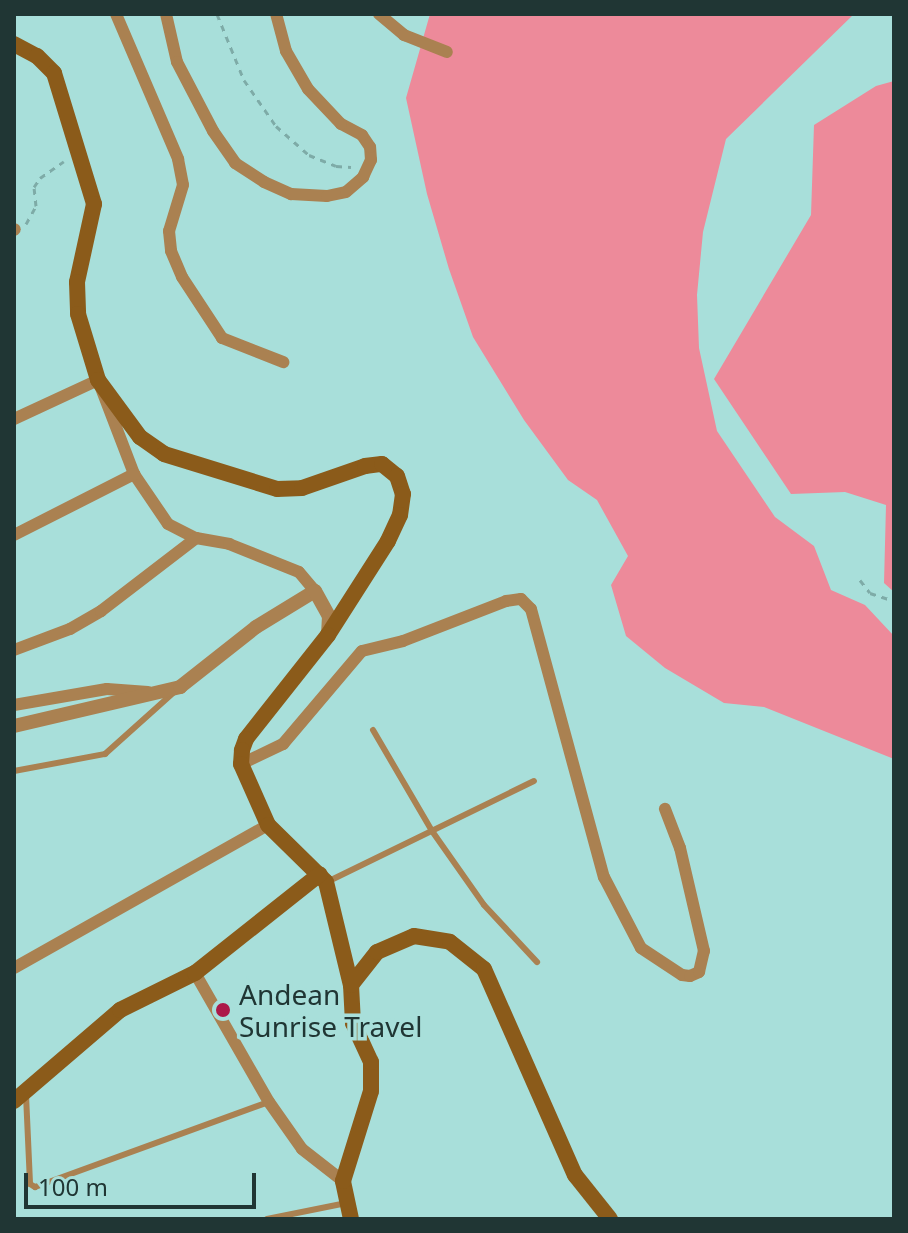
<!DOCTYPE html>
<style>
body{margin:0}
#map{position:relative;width:908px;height:1233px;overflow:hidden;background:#a8dfda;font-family:"Noto Sans",sans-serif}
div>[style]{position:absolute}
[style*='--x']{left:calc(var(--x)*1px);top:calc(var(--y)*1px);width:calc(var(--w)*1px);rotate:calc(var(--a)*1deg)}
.green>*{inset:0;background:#ed8a9a}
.path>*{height:3px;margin-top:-1.5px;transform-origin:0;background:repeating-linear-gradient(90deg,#7eaba7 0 6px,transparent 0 12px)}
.service>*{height:6px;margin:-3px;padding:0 3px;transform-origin:3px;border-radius:3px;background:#aa8151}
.minor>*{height:12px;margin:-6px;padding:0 6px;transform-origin:6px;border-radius:6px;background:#aa8151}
.tertiary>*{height:14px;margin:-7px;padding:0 7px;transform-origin:7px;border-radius:7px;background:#aa8151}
.secondary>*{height:16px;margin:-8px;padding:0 8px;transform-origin:8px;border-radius:8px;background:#8b5b1a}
.dots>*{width:22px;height:22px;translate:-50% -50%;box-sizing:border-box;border:4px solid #a8dfda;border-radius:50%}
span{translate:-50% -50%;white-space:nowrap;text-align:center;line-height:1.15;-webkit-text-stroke:7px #a8dfda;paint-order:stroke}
.poi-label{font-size:28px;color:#203634}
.left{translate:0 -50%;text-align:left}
.frame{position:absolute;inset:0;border:16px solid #203634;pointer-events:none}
.scale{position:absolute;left:24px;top:1173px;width:232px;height:36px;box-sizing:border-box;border:4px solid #203634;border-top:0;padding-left:10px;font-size:24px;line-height:28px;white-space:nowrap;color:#203634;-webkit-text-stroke:6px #a8dfda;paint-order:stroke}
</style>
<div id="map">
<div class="green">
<i style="clip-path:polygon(430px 14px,854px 14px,726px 139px,703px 232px,697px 295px,699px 348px,717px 431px,775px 517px,814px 546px,831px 590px,865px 605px,894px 636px,894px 759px,764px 707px,724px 703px,665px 668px,626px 636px,611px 585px,628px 556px,597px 500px,568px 480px,524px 420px,473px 337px,449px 269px,427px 194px,406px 98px)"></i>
<i style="clip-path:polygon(894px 81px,894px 592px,884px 583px,886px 505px,845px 492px,791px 494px,714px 379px,811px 215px,814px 125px,876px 86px)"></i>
</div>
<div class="path">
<i style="--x:217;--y:14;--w:71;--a:67.8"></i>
<i style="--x:244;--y:80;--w:56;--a:55.2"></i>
<i style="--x:276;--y:126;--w:44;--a:41.3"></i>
<i style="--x:309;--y:155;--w:29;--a:22"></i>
<i style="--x:336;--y:166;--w:15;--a:4"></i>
<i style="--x:26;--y:224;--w:21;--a:-61"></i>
<i style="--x:36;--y:206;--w:19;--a:-96"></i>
<i style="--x:34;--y:187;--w:11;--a:-56"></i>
<i style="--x:40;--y:178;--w:29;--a:-35"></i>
<i style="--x:860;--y:580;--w:16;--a:52"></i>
<i style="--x:870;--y:593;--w:25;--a:18"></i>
</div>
<div class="service">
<i style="--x:373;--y:730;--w:117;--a:59.7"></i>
<i style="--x:432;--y:831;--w:90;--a:54.9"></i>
<i style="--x:484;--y:905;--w:78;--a:47.1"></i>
<i style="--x:14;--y:771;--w:93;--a:-10.6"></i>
<i style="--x:105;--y:754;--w:91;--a:-41.9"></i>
<i style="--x:329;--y:881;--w:228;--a:-26"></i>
<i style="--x:26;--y:1095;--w:89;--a:87.4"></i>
<i style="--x:30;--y:1184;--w:6;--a:31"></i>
<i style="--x:35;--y:1187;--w:249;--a:-20"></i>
<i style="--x:267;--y:1219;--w:81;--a:-11.4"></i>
</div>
<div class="minor">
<i style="--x:116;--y:14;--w:158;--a:66.8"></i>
<i style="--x:178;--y:159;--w:26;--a:79"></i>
<i style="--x:183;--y:185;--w:48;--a:106.9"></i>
<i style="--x:169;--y:231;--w:20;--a:84"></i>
<i style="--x:171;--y:251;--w:28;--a:67"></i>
<i style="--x:182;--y:277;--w:73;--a:56.7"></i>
<i style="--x:222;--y:338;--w:66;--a:21.5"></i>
<i style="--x:166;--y:14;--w:49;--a:77.1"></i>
<i style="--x:177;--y:62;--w:78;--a:62.4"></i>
<i style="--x:213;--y:131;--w:39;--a:55"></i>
<i style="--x:235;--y:163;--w:35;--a:33"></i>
<i style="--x:264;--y:182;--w:30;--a:24"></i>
<i style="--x:291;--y:194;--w:36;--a:3"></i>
<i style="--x:327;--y:196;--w:19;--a:-12"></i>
<i style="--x:346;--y:192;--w:23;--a:-41"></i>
<i style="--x:363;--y:177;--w:19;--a:-65"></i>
<i style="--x:371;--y:160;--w:13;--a:-94"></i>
<i style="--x:370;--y:147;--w:14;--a:-124"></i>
<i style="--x:362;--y:135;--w:24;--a:-152"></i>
<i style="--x:341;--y:124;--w:48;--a:-133.3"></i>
<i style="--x:308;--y:89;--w:44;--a:-120.1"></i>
<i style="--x:286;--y:51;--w:38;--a:-105"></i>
<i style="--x:379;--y:14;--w:33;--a:40"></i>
<i style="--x:404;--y:35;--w:46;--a:21.6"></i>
<i style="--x:14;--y:230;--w:1;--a:-45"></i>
<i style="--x:14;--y:419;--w:93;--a:-24.9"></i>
<i style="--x:98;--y:380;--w:101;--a:69"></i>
<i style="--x:134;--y:474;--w:60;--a:55.8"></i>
<i style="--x:168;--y:524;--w:31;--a:27"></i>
<i style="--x:196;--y:538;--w:34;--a:10"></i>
<i style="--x:229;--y:544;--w:75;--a:21.8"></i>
<i style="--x:299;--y:572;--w:25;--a:50"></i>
<i style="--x:14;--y:535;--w:135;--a:-26.9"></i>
<i style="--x:14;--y:650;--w:60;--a:-20.6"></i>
<i style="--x:70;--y:629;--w:36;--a:-30"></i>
<i style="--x:101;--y:611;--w:120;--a:-37.5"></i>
<i style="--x:14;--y:705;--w:94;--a:-9.8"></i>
<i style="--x:107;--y:689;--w:41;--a:4.2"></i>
<i style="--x:241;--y:764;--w:47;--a:-25.5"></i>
<i style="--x:283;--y:744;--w:122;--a:-49.7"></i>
<i style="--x:362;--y:651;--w:42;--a:-13.7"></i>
<i style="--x:403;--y:641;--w:110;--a:-21.2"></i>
<i style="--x:506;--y:601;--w:15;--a:-8"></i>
<i style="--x:521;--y:599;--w:14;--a:45"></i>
<i style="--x:531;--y:609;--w:278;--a:74.8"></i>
<i style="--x:604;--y:877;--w:80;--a:62.5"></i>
<i style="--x:641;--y:948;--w:49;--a:33.4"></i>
<i style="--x:682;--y:975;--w:8;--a:7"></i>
<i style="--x:690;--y:976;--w:10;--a:-24"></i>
<i style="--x:699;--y:972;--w:22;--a:-77"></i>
<i style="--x:704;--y:951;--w:106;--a:-103.1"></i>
<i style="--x:680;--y:848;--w:42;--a:-111"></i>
<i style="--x:14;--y:968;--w:291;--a:-29.4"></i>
<i style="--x:195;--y:973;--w:149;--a:60.2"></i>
<i style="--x:269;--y:1102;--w:57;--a:54.9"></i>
<i style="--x:302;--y:1149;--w:52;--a:38"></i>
</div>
<div class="tertiary">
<i style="--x:14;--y:726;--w:171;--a:-13.2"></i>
<i style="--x:180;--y:687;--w:97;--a:-38.3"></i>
<i style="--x:256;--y:627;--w:69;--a:-31.4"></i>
<i style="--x:315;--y:591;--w:29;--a:61"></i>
<i style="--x:329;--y:616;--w:19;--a:93"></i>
</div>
<div class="secondary">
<i style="--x:14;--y:44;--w:26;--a:28"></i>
<i style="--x:37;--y:56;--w:24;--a:45"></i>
<i style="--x:54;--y:73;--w:137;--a:73"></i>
<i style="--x:94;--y:204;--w:80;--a:102.3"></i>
<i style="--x:77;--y:282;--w:32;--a:88"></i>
<i style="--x:78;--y:314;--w:69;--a:73.1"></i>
<i style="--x:98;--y:380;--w:71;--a:53.6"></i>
<i style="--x:140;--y:437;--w:29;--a:35"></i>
<i style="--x:164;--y:454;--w:118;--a:17.2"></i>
<i style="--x:277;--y:489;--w:25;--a:-2"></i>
<i style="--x:302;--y:488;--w:67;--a:-19.2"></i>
<i style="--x:365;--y:466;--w:17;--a:-7"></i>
<i style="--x:382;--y:464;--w:19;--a:39"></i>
<i style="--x:397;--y:476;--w:19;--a:72"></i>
<i style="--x:403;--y:494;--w:21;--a:98"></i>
<i style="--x:400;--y:515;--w:29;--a:115"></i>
<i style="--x:388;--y:541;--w:112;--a:122.6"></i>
<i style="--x:328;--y:635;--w:132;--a:128.3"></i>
<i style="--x:246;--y:739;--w:12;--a:110"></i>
<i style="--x:242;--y:750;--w:14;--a:94"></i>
<i style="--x:241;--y:764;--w:67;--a:66.1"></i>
<i style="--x:268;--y:825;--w:81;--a:44.5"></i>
<i style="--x:326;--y:882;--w:106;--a:76.4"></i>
<i style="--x:14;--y:1101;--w:140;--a:-40.6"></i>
<i style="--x:120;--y:1010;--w:84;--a:-26.3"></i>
<i style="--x:195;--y:973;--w:159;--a:-38.4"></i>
<i style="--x:351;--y:1219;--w:39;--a:-102"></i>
<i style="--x:343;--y:1181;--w:94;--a:-72.7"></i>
<i style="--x:371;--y:1091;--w:29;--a:-90"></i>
<i style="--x:371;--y:1062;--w:43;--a:-114.8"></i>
<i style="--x:353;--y:1023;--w:38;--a:-93"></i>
<i style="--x:351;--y:985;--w:42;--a:-51.8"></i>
<i style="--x:377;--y:952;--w:40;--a:-23.4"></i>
<i style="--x:414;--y:936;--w:36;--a:9"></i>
<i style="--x:450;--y:942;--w:43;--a:38.5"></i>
<i style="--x:484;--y:969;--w:225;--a:66.2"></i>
<i style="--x:575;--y:1175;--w:56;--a:51.5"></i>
</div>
<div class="dots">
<i style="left:223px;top:1010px;background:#ac1949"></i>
</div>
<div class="poi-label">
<span class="left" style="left:239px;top:1010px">Andean<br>Sunrise Travel</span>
</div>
<div class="frame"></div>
<div class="scale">100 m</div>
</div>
